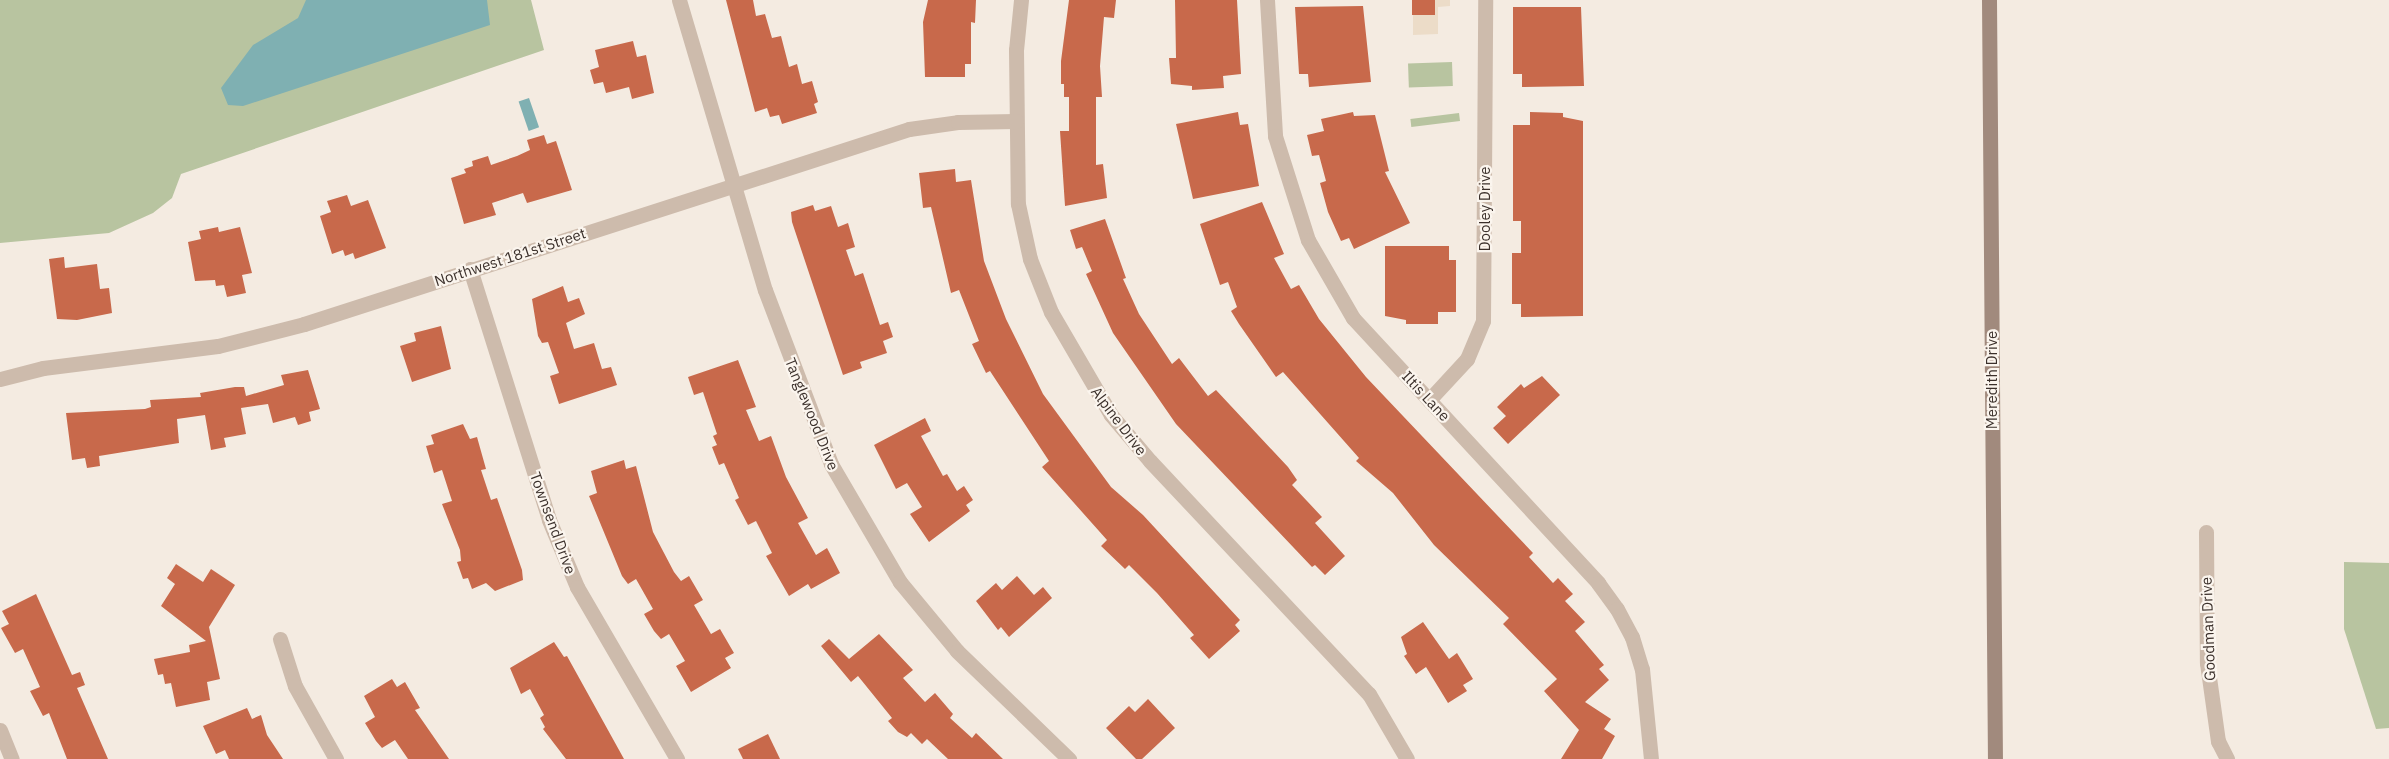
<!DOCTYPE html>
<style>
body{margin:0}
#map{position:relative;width:2389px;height:759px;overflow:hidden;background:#f4ebe1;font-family:"IBM Plex Sans",sans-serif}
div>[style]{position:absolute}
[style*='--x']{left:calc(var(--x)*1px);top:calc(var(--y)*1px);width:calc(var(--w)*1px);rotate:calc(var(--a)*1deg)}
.green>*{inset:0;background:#b8c4a0;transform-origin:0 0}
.plaza>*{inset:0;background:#ecdcc8}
.water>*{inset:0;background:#7fb0b2;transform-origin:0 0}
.building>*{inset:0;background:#c8694b;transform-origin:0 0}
.street>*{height:15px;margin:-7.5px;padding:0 7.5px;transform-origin:7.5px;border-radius:7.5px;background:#cdbbac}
.secondary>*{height:15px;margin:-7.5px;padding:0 7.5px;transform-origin:7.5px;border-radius:7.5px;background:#a18a7d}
span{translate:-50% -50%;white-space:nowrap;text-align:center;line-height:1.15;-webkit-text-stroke:4.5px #fbf5ee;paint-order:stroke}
.street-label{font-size:15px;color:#3b302b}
</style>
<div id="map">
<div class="green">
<i style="clip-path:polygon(0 0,531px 0,544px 50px,181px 174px,172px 198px,153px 213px,109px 233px,0 243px)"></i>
<i style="left:1452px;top:62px;width:24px;height:44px;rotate:88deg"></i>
<i style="left:1459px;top:113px;width:8px;height:49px;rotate:83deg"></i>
<i style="clip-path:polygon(2344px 562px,2389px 563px,2389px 728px,2376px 729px,2344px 629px)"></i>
</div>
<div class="plaza">
<i style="clip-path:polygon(1435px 0,1450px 0,1450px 6px,1438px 7px,1438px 34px,1413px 35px,1413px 15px,1435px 14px)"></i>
</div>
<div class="water">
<i style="clip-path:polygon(306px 0,487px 0,490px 25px,243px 106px,228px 105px,221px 88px,253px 45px,298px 18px)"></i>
<i style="left:529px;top:98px;width:31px;height:11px;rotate:71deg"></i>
</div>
<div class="building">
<i style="clip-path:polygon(726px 0,753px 0,756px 16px,765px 14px,772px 38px,781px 36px,789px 67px,797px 64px,802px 84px,812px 81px,818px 102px,814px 104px,817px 113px,782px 124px,779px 115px,770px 117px,767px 108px,755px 112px)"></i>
<i style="clip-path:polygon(928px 0,976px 0,975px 23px,971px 22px,971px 64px,965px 64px,965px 77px,925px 77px,923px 22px)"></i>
<i style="clip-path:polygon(1069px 0,1116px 0,1114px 18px,1104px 17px,1100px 66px,1102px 97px,1096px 97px,1096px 165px,1103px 164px,1107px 198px,1065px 206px,1060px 131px,1069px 131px,1069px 97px,1064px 97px,1064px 84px,1061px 84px,1061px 61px)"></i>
<i style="clip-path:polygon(1175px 0,1237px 0,1241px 74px,1223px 76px,1224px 88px,1192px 90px,1192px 86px,1171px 84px,1169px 58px,1176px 58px)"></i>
<i style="left:1412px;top:0;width:23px;height:15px"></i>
<i style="clip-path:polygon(1363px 6px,1371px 82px,1309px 87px,1308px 74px,1299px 74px,1295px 7px)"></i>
<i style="clip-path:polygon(1513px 7px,1581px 7px,1584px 86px,1522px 87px,1522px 74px,1513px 74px)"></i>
<i style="clip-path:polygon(633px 41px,637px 57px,646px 55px,654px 93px,632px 99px,629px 87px,606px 93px,603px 82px,594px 84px,590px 70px,599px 67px,595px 50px)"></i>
<i style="clip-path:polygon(1238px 112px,1240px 125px,1248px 124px,1259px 186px,1193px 199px,1176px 124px)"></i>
<i style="clip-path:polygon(1353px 112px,1354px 116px,1375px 115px,1389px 171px,1385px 172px,1410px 223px,1354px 249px,1349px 238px,1341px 241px,1328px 212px,1320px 183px,1326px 181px,1319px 155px,1312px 156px,1307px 135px,1324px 131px,1321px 119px)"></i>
<i style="clip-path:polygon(1530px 112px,1563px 113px,1563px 117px,1583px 121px,1583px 316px,1521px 317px,1521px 304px,1512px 304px,1512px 253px,1521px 253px,1521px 221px,1513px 221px,1513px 125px,1530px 125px)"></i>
<i style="clip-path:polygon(544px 135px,547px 144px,556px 141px,572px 190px,527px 203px,523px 193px,492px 203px,496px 215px,464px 224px,451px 178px,466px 173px,464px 169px,473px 166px,472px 161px,488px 156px,491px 165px,517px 156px,530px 150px,527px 140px)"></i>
<i style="clip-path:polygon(955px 169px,956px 182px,971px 180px,984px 261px,1006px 319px,1043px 394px,1111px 487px,1143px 515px,1240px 620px,1235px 625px,1240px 631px,1209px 659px,1190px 638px,1194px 635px,1157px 593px,1129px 565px,1125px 569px,1101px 546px,1107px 540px,1042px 467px,1049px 461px,990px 371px,986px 373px,972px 344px,979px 341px,959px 290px,951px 293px,931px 207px,923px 208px,919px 173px)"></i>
<i style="clip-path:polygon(347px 195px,351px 206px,368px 200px,386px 248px,355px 259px,353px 253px,345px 256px,343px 250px,332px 254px,320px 216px,331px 212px,327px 201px)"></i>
<i style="clip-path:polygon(1262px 202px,1284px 254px,1274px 258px,1291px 289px,1299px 285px,1319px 319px,1366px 377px,1533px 553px,1529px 557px,1553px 583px,1558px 578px,1573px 594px,1565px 601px,1585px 622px,1575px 631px,1604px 665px,1599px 669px,1609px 680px,1585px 702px,1611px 719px,1604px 729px,1615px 736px,1602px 759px,1561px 759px,1579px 730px,1544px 691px,1557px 679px,1503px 624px,1509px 618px,1434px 545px,1393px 493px,1356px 461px,1359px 458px,1283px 372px,1276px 377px,1239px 324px,1231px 311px,1237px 307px,1228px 282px,1220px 285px,1200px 224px)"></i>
<i style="clip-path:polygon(813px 205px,815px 211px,831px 206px,838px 227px,848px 223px,855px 247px,846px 250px,855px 276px,863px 273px,880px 325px,888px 322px,893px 337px,883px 341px,887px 353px,860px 362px,862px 368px,843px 375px,792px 222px,791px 212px)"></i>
<i style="clip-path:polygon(1105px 219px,1126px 278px,1123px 279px,1139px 314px,1172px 364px,1179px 358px,1208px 396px,1216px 390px,1288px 467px,1297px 480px,1292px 485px,1322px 517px,1315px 523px,1345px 556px,1325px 575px,1315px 565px,1312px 567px,1176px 424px,1113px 333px,1086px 274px,1092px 271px,1082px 247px,1076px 249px,1070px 230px)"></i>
<i style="clip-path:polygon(218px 227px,219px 232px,240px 227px,252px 273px,242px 275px,246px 293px,227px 297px,224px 285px,216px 286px,215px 280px,195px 281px,188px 242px,201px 239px,199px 231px)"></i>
<i style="clip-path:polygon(1385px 246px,1449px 246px,1449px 260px,1456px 260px,1456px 312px,1438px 312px,1438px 324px,1406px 324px,1406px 320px,1385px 316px)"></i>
<i style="clip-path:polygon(64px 257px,65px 268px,97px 264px,100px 289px,109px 288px,112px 313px,77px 320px,57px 319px,49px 259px)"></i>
<i style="clip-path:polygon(563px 286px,568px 302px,579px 298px,585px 314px,566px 323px,574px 349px,594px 343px,602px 369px,611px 367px,617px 385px,559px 404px,550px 376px,559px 373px,548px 342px,542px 343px,538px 336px,532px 299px)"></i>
<i style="clip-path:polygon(441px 326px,451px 369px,412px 382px,400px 346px,416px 341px,414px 333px)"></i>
<i style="clip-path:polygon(738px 360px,756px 407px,746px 410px,759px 441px,771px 436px,786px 477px,808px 518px,798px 523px,816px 555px,827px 548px,840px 573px,811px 589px,808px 584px,789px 596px,766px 556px,772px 553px,756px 521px,748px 525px,735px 500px,739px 498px,724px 463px,719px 465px,712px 447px,717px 445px,713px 436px,717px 434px,703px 392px,694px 395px,688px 377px)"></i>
<i style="clip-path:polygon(308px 370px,320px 409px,309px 412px,311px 421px,298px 425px,295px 417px,273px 423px,268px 404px,241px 408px,246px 434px,224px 438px,226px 447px,211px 450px,205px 415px,177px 419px,179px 443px,99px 456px,100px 466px,87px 468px,85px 458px,72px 460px,66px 413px,145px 409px,151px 407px,150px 400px,201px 397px,200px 393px,235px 387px,244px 387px,246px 396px,284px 385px,281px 375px)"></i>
<i style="clip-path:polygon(1542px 376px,1560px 395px,1508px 444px,1493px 428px,1506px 416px,1497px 407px,1521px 384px,1524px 388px)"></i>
<i style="clip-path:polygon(925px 418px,931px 431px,921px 436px,943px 476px,947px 474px,957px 491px,964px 486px,973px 500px,966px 505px,970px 511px,929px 542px,910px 514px,922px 507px,907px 483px,896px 489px,874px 445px)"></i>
<i style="clip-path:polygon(463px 424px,470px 439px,477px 437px,486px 469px,481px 470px,491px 500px,497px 498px,522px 570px,523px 580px,495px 591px,486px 583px,472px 589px,468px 578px,463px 579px,457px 562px,461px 561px,460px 550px,442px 504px,452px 501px,442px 470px,434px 473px,426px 446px,434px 444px,431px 435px)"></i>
<i style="clip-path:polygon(624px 460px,626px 469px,636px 466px,653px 532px,674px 572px,681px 581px,689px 576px,703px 600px,694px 605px,711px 634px,720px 629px,734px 653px,725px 658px,731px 668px,691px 692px,676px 666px,685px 661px,669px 634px,661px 639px,654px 631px,644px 614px,653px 609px,636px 579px,628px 584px,622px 576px,589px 496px,597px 493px,591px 471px)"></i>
<i style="clip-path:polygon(176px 564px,203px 582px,211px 569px,235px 585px,209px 627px,220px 679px,207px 682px,210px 700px,176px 707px,171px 683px,165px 684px,163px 674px,158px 675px,154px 659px,190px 652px,189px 645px,206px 641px,161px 606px,175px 584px,167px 578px)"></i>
<i style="clip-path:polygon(1017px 576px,1034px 595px,1043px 587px,1052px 598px,1009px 637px,1001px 627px,998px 630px,976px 601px,996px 583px,1002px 590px)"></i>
<i style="clip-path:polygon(36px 594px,72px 675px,80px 672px,85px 685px,77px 688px,108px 759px,67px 759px,49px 713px,43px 716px,30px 691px,40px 687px,23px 649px,15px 653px,1px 628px,9px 624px,2px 611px)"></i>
<i style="clip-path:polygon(1423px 622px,1449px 659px,1457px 653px,1473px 679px,1463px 685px,1467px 691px,1448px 703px,1426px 667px,1416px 674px,1404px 656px,1407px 654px,1401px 637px)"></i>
<i style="clip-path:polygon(879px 634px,913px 670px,903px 678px,925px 702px,935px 693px,953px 714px,950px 718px,972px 738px,976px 733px,1003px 759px,948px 759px,927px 739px,922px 744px,911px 733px,907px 737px,898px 732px,888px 721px,892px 718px,858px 676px,851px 682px,821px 646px,829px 639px,849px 659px)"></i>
<i style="clip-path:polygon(554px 642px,564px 657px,567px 656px,624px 759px,566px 759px,543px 729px,545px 727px,540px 718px,544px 715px,530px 689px,521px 694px,510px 668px)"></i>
<i style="clip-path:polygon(392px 679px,397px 687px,405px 682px,420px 708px,415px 710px,449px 759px,408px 759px,395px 740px,382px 748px,376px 741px,365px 723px,375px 717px,364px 696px)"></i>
<i style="clip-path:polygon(1148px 699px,1175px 728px,1142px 759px,1136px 759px,1106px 728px,1129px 706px,1135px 712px)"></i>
<i style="clip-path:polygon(247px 708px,252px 719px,261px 715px,267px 735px,283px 759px,229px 759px,225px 750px,216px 754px,203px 726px)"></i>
<i style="clip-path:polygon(768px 734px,780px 759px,743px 759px,738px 749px)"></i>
</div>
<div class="street">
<i style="--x:679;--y:0;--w:302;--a:73.5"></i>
<i style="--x:765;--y:290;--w:186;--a:69.2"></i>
<i style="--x:831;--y:464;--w:137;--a:59.7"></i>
<i style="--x:900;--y:582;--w:89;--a:50.4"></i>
<i style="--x:957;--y:651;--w:156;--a:44"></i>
<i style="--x:1021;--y:0;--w:50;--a:95.7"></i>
<i style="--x:1016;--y:50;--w:154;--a:89.3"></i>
<i style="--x:1018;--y:204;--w:56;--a:77.7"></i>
<i style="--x:1030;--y:259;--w:57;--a:68.4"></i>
<i style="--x:1051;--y:312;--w:119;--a:59.8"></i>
<i style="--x:1111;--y:415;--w:60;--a:49.7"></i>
<i style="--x:1150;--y:461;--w:320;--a:46.8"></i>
<i style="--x:1369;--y:694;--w:75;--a:59.7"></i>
<i style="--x:1267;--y:0;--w:136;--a:86.6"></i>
<i style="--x:1275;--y:136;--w:109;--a:72.4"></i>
<i style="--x:1308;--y:240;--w:90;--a:60"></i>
<i style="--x:1353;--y:318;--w:361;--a:47.2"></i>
<i style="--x:1598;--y:583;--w:32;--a:54"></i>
<i style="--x:1617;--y:609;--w:32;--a:62"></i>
<i style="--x:1632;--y:637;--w:34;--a:73"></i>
<i style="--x:1642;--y:669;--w:90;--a:84.3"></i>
<i style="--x:470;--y:269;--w:263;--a:72.5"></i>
<i style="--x:549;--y:520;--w:73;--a:67.3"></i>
<i style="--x:577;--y:587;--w:199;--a:59.8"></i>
<i style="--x:0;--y:379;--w:44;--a:-14.3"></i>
<i style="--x:43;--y:368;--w:176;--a:-7.2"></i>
<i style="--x:218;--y:346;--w:89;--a:-14.3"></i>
<i style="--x:304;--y:324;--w:636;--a:-17.86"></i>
<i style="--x:909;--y:129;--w:49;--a:-8.1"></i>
<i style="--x:958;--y:122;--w:58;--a:-1"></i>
<i style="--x:1429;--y:400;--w:56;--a:-47.2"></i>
<i style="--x:1467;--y:359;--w:41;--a:-67.2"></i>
<i style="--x:1483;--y:321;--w:321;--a:-89.6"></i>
<i style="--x:2206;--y:532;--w:131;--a:89.6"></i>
<i style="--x:2207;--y:663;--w:79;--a:82"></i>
<i style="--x:2218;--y:741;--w:20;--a:63"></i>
<i style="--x:280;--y:639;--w:49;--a:72.3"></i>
<i style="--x:295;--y:686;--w:84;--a:60.7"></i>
<i style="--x:0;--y:730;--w:31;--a:68"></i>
</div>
<div class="secondary">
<i style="--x:1989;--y:0;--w:759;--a:89.55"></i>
</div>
<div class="street-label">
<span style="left:1485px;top:209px;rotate:-90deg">Dooley Drive</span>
<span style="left:510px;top:257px;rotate:-18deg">Northwest 181st Street</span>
<span style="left:1992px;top:380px;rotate:-90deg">Meredith Drive</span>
<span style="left:1426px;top:396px;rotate:47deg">Iltis Lane</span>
<span style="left:812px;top:414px;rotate:68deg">Tanglewood Drive</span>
<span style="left:1119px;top:421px;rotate:53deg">Alpine Drive</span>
<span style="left:553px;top:523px;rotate:70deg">Townsend Drive</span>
<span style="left:2208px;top:629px;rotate:-92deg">Goodman Drive</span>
</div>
</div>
